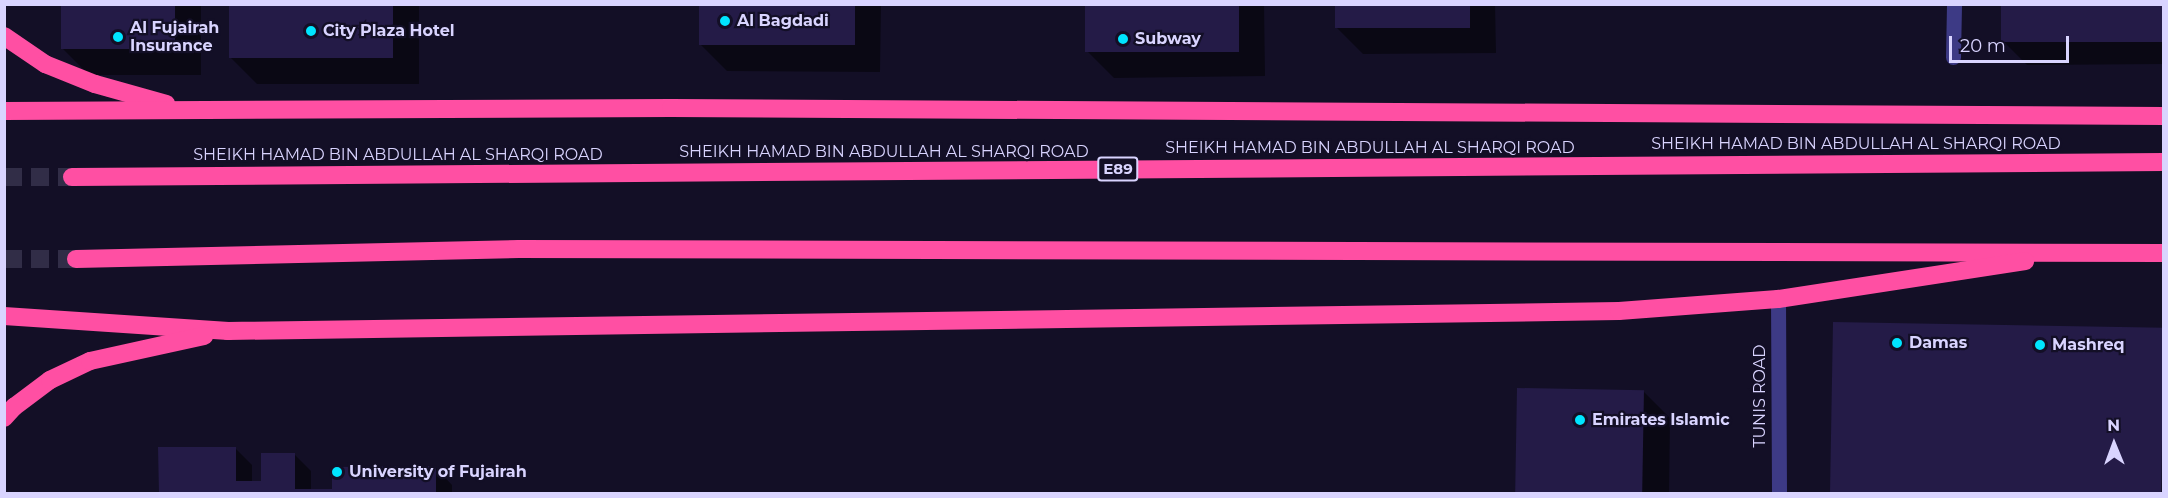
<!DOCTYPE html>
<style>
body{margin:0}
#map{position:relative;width:2168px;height:498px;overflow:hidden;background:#130f26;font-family:Montserrat,sans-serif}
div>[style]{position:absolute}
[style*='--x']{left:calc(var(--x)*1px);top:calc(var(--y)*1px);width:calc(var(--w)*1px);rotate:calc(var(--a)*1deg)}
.shadow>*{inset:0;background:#0007}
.building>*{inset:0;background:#241b47;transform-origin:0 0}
.highway-tunnel>*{height:18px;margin-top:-9px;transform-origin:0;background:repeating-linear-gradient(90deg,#312d47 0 18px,transparent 0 27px)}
.minor>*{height:15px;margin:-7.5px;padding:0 7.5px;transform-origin:7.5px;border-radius:7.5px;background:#3d3a85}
.highway>*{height:18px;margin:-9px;padding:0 9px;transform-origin:9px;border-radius:9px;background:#ff4fa3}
.dots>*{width:16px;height:16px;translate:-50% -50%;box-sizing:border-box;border:3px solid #130f26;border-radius:50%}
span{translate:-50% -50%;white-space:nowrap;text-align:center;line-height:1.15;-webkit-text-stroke:4.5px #130f26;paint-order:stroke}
.shield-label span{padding:2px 4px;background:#130f26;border:2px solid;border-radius:4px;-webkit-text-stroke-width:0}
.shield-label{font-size:15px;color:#d9d4ff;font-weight:700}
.poi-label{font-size:16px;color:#d9d4ff;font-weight:700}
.left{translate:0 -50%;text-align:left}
.street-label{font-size:16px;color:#d9d4ff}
.frame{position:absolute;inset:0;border:6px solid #d9d4ff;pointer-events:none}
.north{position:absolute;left:2084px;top:414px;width:60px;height:60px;-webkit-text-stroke:4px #130f26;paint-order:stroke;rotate:359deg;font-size:16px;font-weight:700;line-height:24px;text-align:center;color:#d9d4ff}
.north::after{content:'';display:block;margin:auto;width:21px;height:27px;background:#d9d4ff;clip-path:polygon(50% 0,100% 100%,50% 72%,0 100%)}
.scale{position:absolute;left:1949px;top:36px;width:120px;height:27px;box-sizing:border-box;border:3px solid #d9d4ff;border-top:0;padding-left:8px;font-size:18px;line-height:21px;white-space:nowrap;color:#d9d4ff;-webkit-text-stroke:4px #130f26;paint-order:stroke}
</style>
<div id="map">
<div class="shadow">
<i style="clip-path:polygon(63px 4px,201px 4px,201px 75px,89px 75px,63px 49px)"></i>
<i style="clip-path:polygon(231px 4px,419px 4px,419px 84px,257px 84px,231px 58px)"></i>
<i style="clip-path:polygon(701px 4px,881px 4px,880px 72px,727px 71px,701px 45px)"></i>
<i style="clip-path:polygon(1087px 4px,1264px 4px,1265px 76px,1114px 78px,1087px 51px)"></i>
<i style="clip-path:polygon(1337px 4px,1495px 4px,1496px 53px,1363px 54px,1337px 28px)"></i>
<i style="clip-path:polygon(2164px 4px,2164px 64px,2027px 65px,2003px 41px)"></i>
<i style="clip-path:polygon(1644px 392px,1670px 418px,1669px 494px,1517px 494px)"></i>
<i style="clip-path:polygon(235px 448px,252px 465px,252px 482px,263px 482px,294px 454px,311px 471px,311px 491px,333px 491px,436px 468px,452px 485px,452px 494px,160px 494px)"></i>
</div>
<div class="building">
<i style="left:61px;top:4px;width:114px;height:45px"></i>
<i style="left:229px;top:4px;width:164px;height:54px"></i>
<i style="left:699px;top:4px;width:156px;height:41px"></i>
<i style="left:1085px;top:4px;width:154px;height:48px"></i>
<i style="left:1335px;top:4px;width:135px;height:24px"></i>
<i style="left:2001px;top:4px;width:163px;height:38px"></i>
<i style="left:1833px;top:322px;width:331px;height:172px;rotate:1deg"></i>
<i style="left:1517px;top:388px;width:127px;height:106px;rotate:1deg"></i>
<i style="clip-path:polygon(158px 447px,236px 447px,236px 481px,261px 481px,261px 453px,295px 453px,295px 489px,332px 489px,332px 467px,436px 466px,436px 494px,159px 494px)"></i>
</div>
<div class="highway-tunnel">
<i style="--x:4;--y:177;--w:68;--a:0"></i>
<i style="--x:4;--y:259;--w:72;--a:0"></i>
</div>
<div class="minor">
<i style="--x:1953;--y:57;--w:53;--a:-88.9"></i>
<i style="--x:1778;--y:299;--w:195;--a:89.7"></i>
</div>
<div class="highway">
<i style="--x:4;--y:36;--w:50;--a:34.3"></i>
<i style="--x:45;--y:64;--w:54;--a:21.8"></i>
<i style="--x:95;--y:84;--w:74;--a:15.7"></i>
<i style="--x:4;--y:111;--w:667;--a:-0.26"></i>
<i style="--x:671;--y:108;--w:1493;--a:0.31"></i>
<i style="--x:72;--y:177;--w:2092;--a:-0.41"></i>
<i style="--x:76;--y:259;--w:443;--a:-1.3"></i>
<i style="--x:519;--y:249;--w:1645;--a:0.14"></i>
<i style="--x:4;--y:316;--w:225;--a:3.8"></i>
<i style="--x:228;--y:331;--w:1391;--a:-0.82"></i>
<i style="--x:1619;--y:311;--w:159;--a:-4.3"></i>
<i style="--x:1778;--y:299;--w:250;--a:-8.7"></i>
<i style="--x:4;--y:418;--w:15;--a:-48"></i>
<i style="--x:14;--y:407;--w:45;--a:-36.9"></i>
<i style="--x:50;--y:380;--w:44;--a:-25.4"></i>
<i style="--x:90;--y:361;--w:117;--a:-12.4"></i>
</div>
<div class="dots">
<i style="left:725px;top:21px;background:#00e5ff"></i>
<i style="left:311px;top:31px;background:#00e5ff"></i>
<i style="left:118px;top:37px;background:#00e5ff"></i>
<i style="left:1123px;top:39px;background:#00e5ff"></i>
<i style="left:1897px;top:343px;background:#00e5ff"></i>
<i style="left:2040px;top:345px;background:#00e5ff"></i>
<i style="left:1580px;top:420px;background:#00e5ff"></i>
<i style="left:337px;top:472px;background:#00e5ff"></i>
</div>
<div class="shield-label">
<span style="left:1118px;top:169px">E89</span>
</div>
<div class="poi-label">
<span class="left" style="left:737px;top:21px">Al Bagdadi</span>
<span class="left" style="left:130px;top:37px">Al Fujairah<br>Insurance</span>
<span class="left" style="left:323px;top:31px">City Plaza Hotel</span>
<span class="left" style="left:1135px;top:39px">Subway</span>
<span class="left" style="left:1909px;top:343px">Damas</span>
<span class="left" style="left:2052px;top:345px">Mashreq</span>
<span class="left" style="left:1592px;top:420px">Emirates Islamic</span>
<span class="left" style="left:349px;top:472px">University of Fujairah</span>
</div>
<div class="street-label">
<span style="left:1856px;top:144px">SHEIKH HAMAD BIN ABDULLAH AL SHARQI ROAD</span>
<span style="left:1370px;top:148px">SHEIKH HAMAD BIN ABDULLAH AL SHARQI ROAD</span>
<span style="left:884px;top:152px">SHEIKH HAMAD BIN ABDULLAH AL SHARQI ROAD</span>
<span style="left:398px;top:155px">SHEIKH HAMAD BIN ABDULLAH AL SHARQI ROAD</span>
<span style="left:1760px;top:396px;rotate:-90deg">TUNIS ROAD</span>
</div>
<div class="frame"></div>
<div class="north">N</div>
<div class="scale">20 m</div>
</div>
